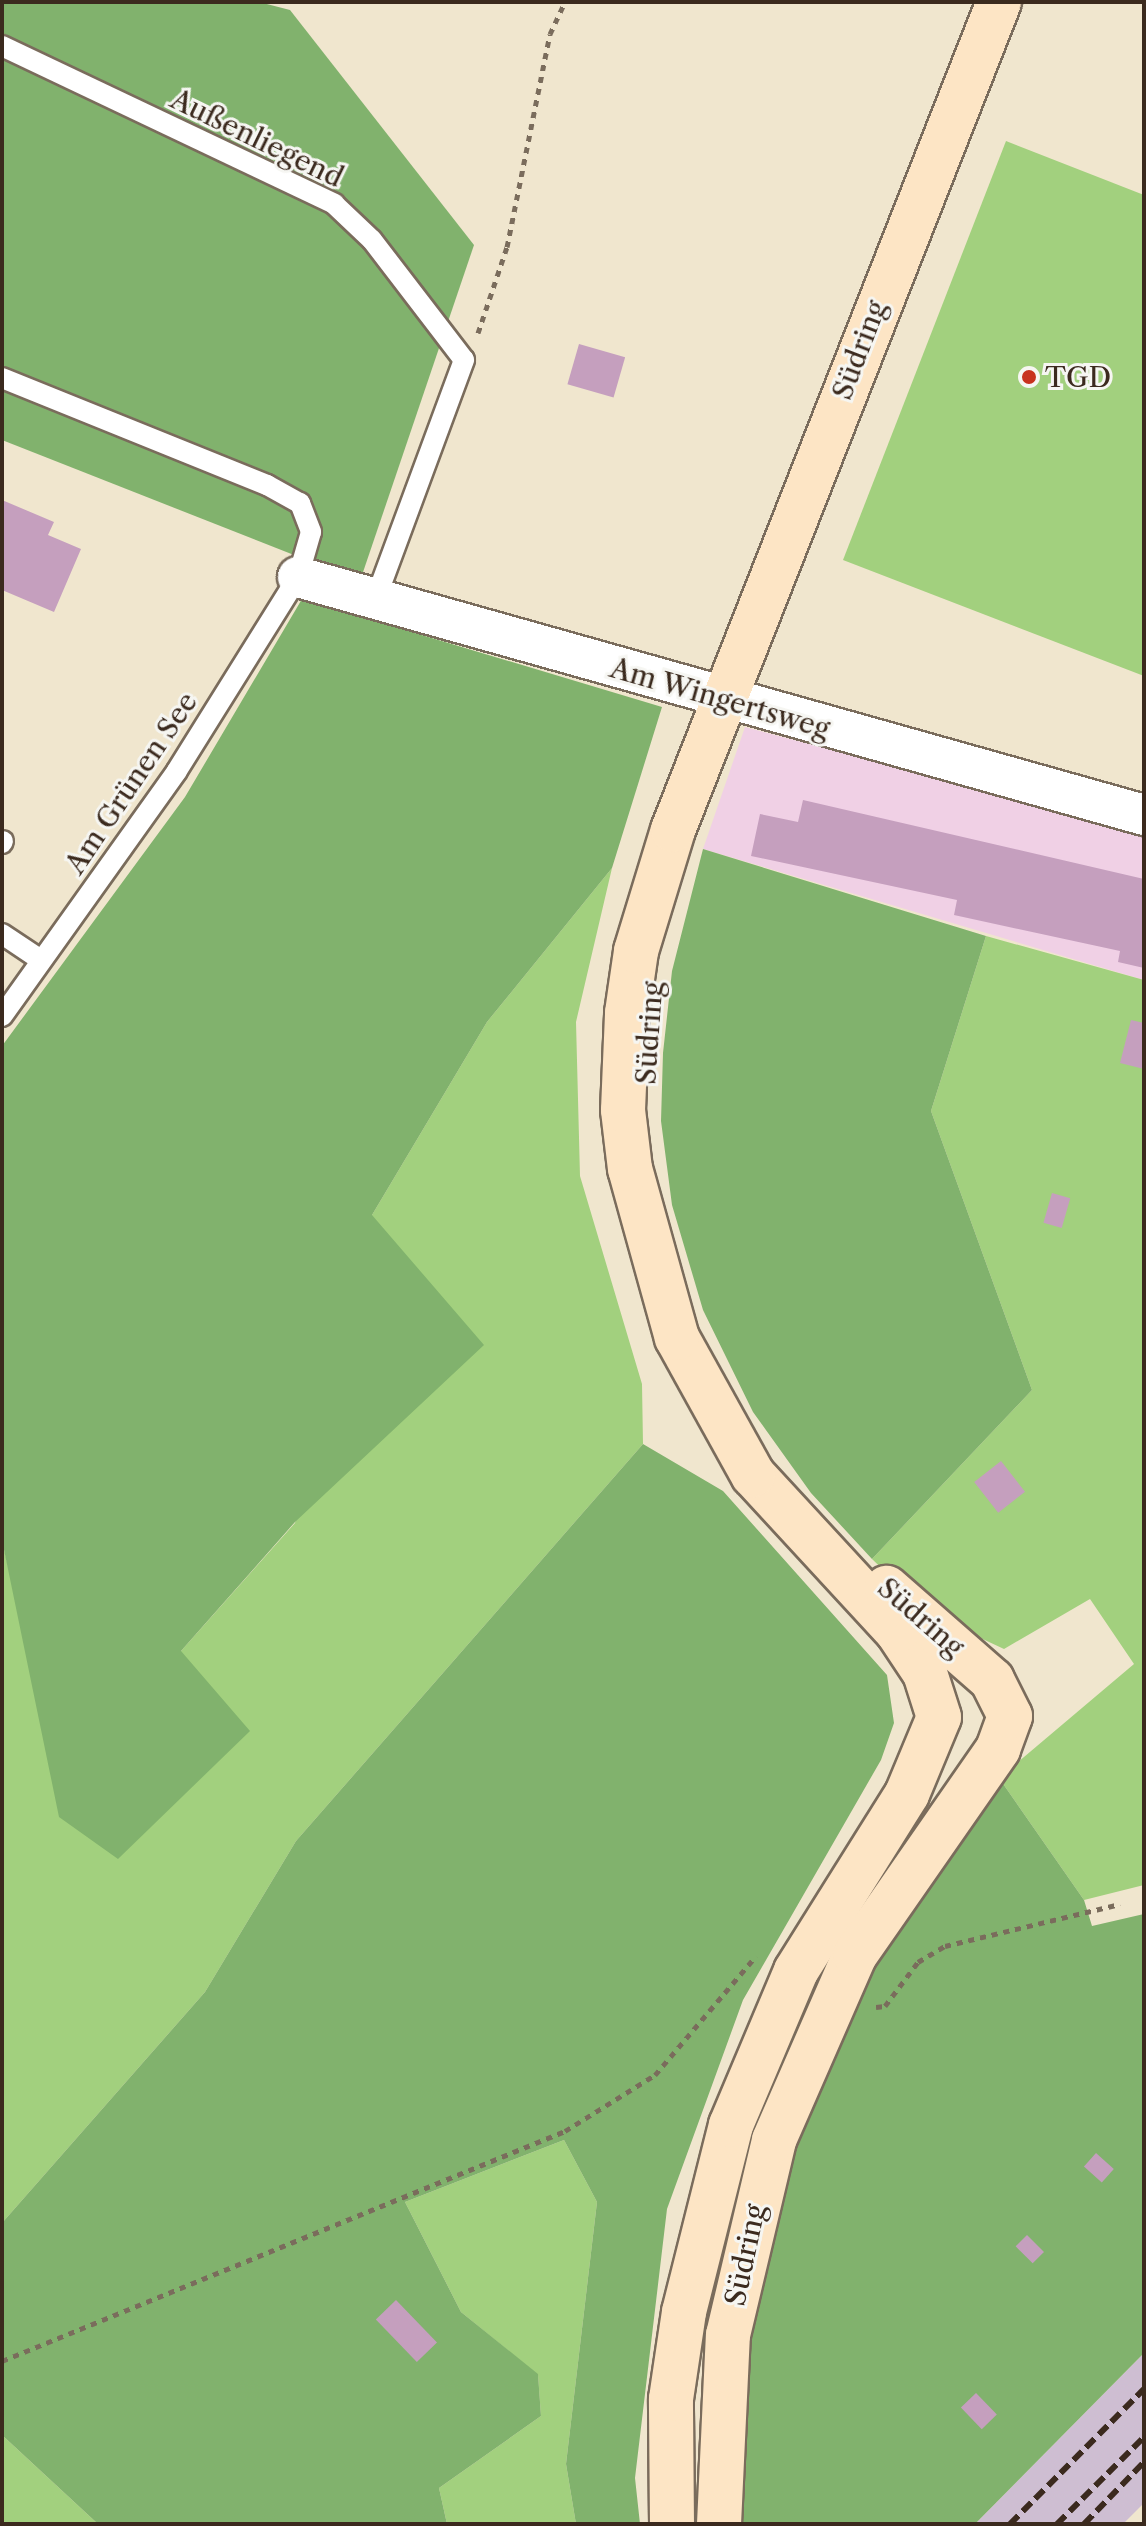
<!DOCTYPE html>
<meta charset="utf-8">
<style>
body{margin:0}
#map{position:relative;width:1146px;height:2526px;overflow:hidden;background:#f0e6ce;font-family:"Libre Caslon Text",serif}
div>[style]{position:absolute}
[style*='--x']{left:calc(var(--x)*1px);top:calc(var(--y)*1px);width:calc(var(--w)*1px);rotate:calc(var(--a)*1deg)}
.built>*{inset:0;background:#f0d0e5}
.industrial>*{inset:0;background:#cebed2}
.green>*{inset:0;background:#a2d07e}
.forest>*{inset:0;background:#81b26d}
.building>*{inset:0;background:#c59fbe;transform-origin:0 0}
.path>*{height:5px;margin-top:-2.5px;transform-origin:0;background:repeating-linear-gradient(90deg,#7a6c5c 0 6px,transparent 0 12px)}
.roads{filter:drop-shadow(2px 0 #7a6c5c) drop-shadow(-2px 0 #7a6c5c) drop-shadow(0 2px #7a6c5c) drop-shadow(0 -2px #7a6c5c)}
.lane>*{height:20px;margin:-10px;padding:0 10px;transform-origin:10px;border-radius:10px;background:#fff}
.street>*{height:40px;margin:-20px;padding:0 20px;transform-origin:20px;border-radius:20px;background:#fff}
.secondary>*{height:44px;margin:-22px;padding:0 22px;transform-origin:22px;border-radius:22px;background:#fde5c5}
.rail>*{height:6px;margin-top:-3px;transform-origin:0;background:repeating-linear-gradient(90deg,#3b2a1e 0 12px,transparent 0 18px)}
.dots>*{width:22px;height:22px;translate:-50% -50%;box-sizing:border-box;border:4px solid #f6f6f2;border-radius:50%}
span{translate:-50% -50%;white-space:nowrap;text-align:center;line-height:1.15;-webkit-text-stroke:6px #f6f6f2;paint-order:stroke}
.street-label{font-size:28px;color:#3b2a1e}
.poi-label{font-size:28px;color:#3b2a1e}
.left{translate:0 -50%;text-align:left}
.frame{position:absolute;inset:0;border:4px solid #3b2a1e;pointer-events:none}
</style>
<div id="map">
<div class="built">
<i style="clip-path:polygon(745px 727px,1144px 833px,1144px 980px,703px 849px)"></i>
</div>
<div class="industrial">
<i style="clip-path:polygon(1144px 2353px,1144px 2503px,1123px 2524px,975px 2524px)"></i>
</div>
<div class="green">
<i style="clip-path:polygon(1006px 141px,1144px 195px,1144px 676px,843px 560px)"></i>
<i style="clip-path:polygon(612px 868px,576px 1022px,580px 1176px,642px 1384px,643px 1444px,296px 1841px,205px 1992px,2px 2223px,2px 1540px,32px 1671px,181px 1651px,295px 1523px,372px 1215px,487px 1022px)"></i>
<i style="clip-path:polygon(986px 936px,1144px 980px,1144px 1885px,1084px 1900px,999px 1778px,1134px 1664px,1090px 1599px,1004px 1649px,929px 1614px,872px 1559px,1032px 1390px,931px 1111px)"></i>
<i style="clip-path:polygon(564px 2140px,597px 2202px,566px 2464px,576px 2524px,447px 2524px,439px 2488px,541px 2416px,538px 2375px,461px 2312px,405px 2202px)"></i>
<i style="clip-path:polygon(2px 2435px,98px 2524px,2px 2524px)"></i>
</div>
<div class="forest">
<i style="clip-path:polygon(2px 2px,259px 2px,290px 10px,474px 245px,360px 581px,2px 440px)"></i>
<i style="clip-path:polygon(302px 599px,662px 707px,612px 868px,487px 1022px,372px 1215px,484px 1345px,295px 1522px,181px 1651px,250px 1731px,118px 1859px,59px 1817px,2px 1540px,2px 1046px,185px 797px)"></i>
<i style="clip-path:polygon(703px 849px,986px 936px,931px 1111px,1032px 1390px,872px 1559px,811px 1493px,753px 1412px,703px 1310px,672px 1205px,661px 1121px,663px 1053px,672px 971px)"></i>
<i style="clip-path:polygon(643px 1444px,723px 1491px,887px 1675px,894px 1723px,881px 1760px,743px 2000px,667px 2209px,635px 2478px,640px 2524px,576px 2524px,566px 2464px,597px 2202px,564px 2140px,405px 2202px,461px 2312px,538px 2374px,541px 2416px,439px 2488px,447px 2524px,98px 2524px,2px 2435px,2px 2223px,205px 1992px,296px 1841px)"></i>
<i style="clip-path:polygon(999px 1778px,1084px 1900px,1092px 1926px,1144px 1914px,1144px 2353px,975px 2524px,740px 2524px,736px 2425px,766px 2217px,858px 1972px)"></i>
</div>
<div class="building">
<i style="left:579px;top:344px;width:48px;height:42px;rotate:16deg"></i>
<i style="clip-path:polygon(2px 500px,54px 522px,48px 535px,81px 549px,54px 612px,2px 590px)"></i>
<i style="clip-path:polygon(803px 800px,1144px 879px,1144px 968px,1118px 962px,1120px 951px,954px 915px,957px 900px,751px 856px,760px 814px,798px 822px)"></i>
<i style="clip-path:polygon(1131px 1020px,1144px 1023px,1144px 1069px,1120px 1063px)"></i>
<i style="left:1052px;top:1193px;width:19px;height:31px;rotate:16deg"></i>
<i style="left:1001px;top:1461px;width:39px;height:34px;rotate:52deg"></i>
<i style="left:1096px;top:2153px;width:24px;height:18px;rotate:42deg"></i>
<i style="left:1027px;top:2235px;width:24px;height:16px;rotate:45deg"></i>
<i style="left:396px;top:2300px;width:59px;height:28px;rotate:46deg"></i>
<i style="left:976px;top:2393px;width:30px;height:21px;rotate:46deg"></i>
</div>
<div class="path">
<i style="--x:478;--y:333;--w:91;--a:-71.4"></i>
<i style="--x:507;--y:247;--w:217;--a:-78.6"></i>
<i style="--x:550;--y:34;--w:35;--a:-65"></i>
<i style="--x:876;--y:2007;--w:9;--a:-6"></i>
<i style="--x:885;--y:2006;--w:55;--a:-53.1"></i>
<i style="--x:918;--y:1962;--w:31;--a:-31"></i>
<i style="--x:945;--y:1946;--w:180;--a:-13.5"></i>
<i style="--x:2;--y:2361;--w:608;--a:-22.22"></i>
<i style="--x:565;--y:2131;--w:106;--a:-31.9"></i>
<i style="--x:655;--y:2075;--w:156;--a:-49.7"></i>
</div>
<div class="roads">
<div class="lane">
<i style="--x:2;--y:46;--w:368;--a:25.4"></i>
<i style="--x:334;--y:204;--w:52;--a:43.5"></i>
<i style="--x:372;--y:240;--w:151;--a:52.5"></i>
<i style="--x:464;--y:360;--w:257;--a:110.3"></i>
<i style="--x:2;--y:378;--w:286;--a:22"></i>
<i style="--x:267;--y:485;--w:38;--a:29"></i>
<i style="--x:300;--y:503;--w:31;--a:69"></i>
<i style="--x:311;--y:532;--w:47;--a:106.1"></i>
<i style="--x:298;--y:577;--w:229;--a:122"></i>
<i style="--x:177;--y:771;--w:301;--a:125.5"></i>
<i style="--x:2;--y:843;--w:2;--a:-63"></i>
<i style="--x:2;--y:934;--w:47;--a:33.7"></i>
</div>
<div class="street">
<i style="--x:298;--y:577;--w:879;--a:15.71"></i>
</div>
<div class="secondary">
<i style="--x:672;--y:2524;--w:125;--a:-90.5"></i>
<i style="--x:671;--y:2399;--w:88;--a:-81.5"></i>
<i style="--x:684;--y:2312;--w:193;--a:-75.9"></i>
<i style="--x:731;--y:2125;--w:167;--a:-67.1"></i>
<i style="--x:796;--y:1971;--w:209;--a:-57.9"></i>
<i style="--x:907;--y:1794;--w:83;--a:-67.4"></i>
<i style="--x:939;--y:1717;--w:46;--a:-107.7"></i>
<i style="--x:925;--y:1673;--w:50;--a:-123.7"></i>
<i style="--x:897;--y:1631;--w:212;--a:-132.7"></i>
<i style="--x:753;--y:1475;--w:157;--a:-119"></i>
<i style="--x:677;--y:1338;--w:175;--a:-105.5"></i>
<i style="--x:630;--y:1169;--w:59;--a:-96.8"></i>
<i style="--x:623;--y:1110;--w:97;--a:-87.6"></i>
<i style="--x:627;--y:1013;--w:63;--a:-81.7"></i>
<i style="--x:636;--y:951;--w:127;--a:-73"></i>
<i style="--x:673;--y:830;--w:890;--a:-68.51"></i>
<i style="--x:719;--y:2524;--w:189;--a:-87.3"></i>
<i style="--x:728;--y:2335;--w:200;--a:-76.7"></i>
<i style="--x:774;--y:2140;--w:202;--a:-66.4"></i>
<i style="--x:855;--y:1955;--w:251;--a:-55.2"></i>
<i style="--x:998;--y:1749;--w:35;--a:-70"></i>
<i style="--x:1010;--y:1716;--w:40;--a:-116.6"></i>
<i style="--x:992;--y:1680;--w:140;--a:-138.8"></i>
</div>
</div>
<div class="rail">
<i style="--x:1010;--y:2524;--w:190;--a:-45.2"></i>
<i style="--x:1057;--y:2524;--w:123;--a:-45"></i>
<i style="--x:1084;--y:2524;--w:86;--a:-45.9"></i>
</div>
<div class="dots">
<i style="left:1029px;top:377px;background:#c8321e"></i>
</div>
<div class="street-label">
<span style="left:257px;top:138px;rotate:26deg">Außenliegend</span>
<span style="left:859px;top:350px;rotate:-69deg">Südring</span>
<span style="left:720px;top:698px;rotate:16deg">Am Wingertsweg</span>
<span style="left:131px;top:783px;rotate:-56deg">Am Grünen See</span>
<span style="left:649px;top:1033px;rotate:-86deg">Südring</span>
<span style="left:921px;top:1617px;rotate:41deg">Südring</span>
<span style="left:745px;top:2255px;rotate:-78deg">Südring</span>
</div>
<div class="poi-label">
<span class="left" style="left:1045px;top:377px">TGD</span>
</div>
<div class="frame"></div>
</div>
